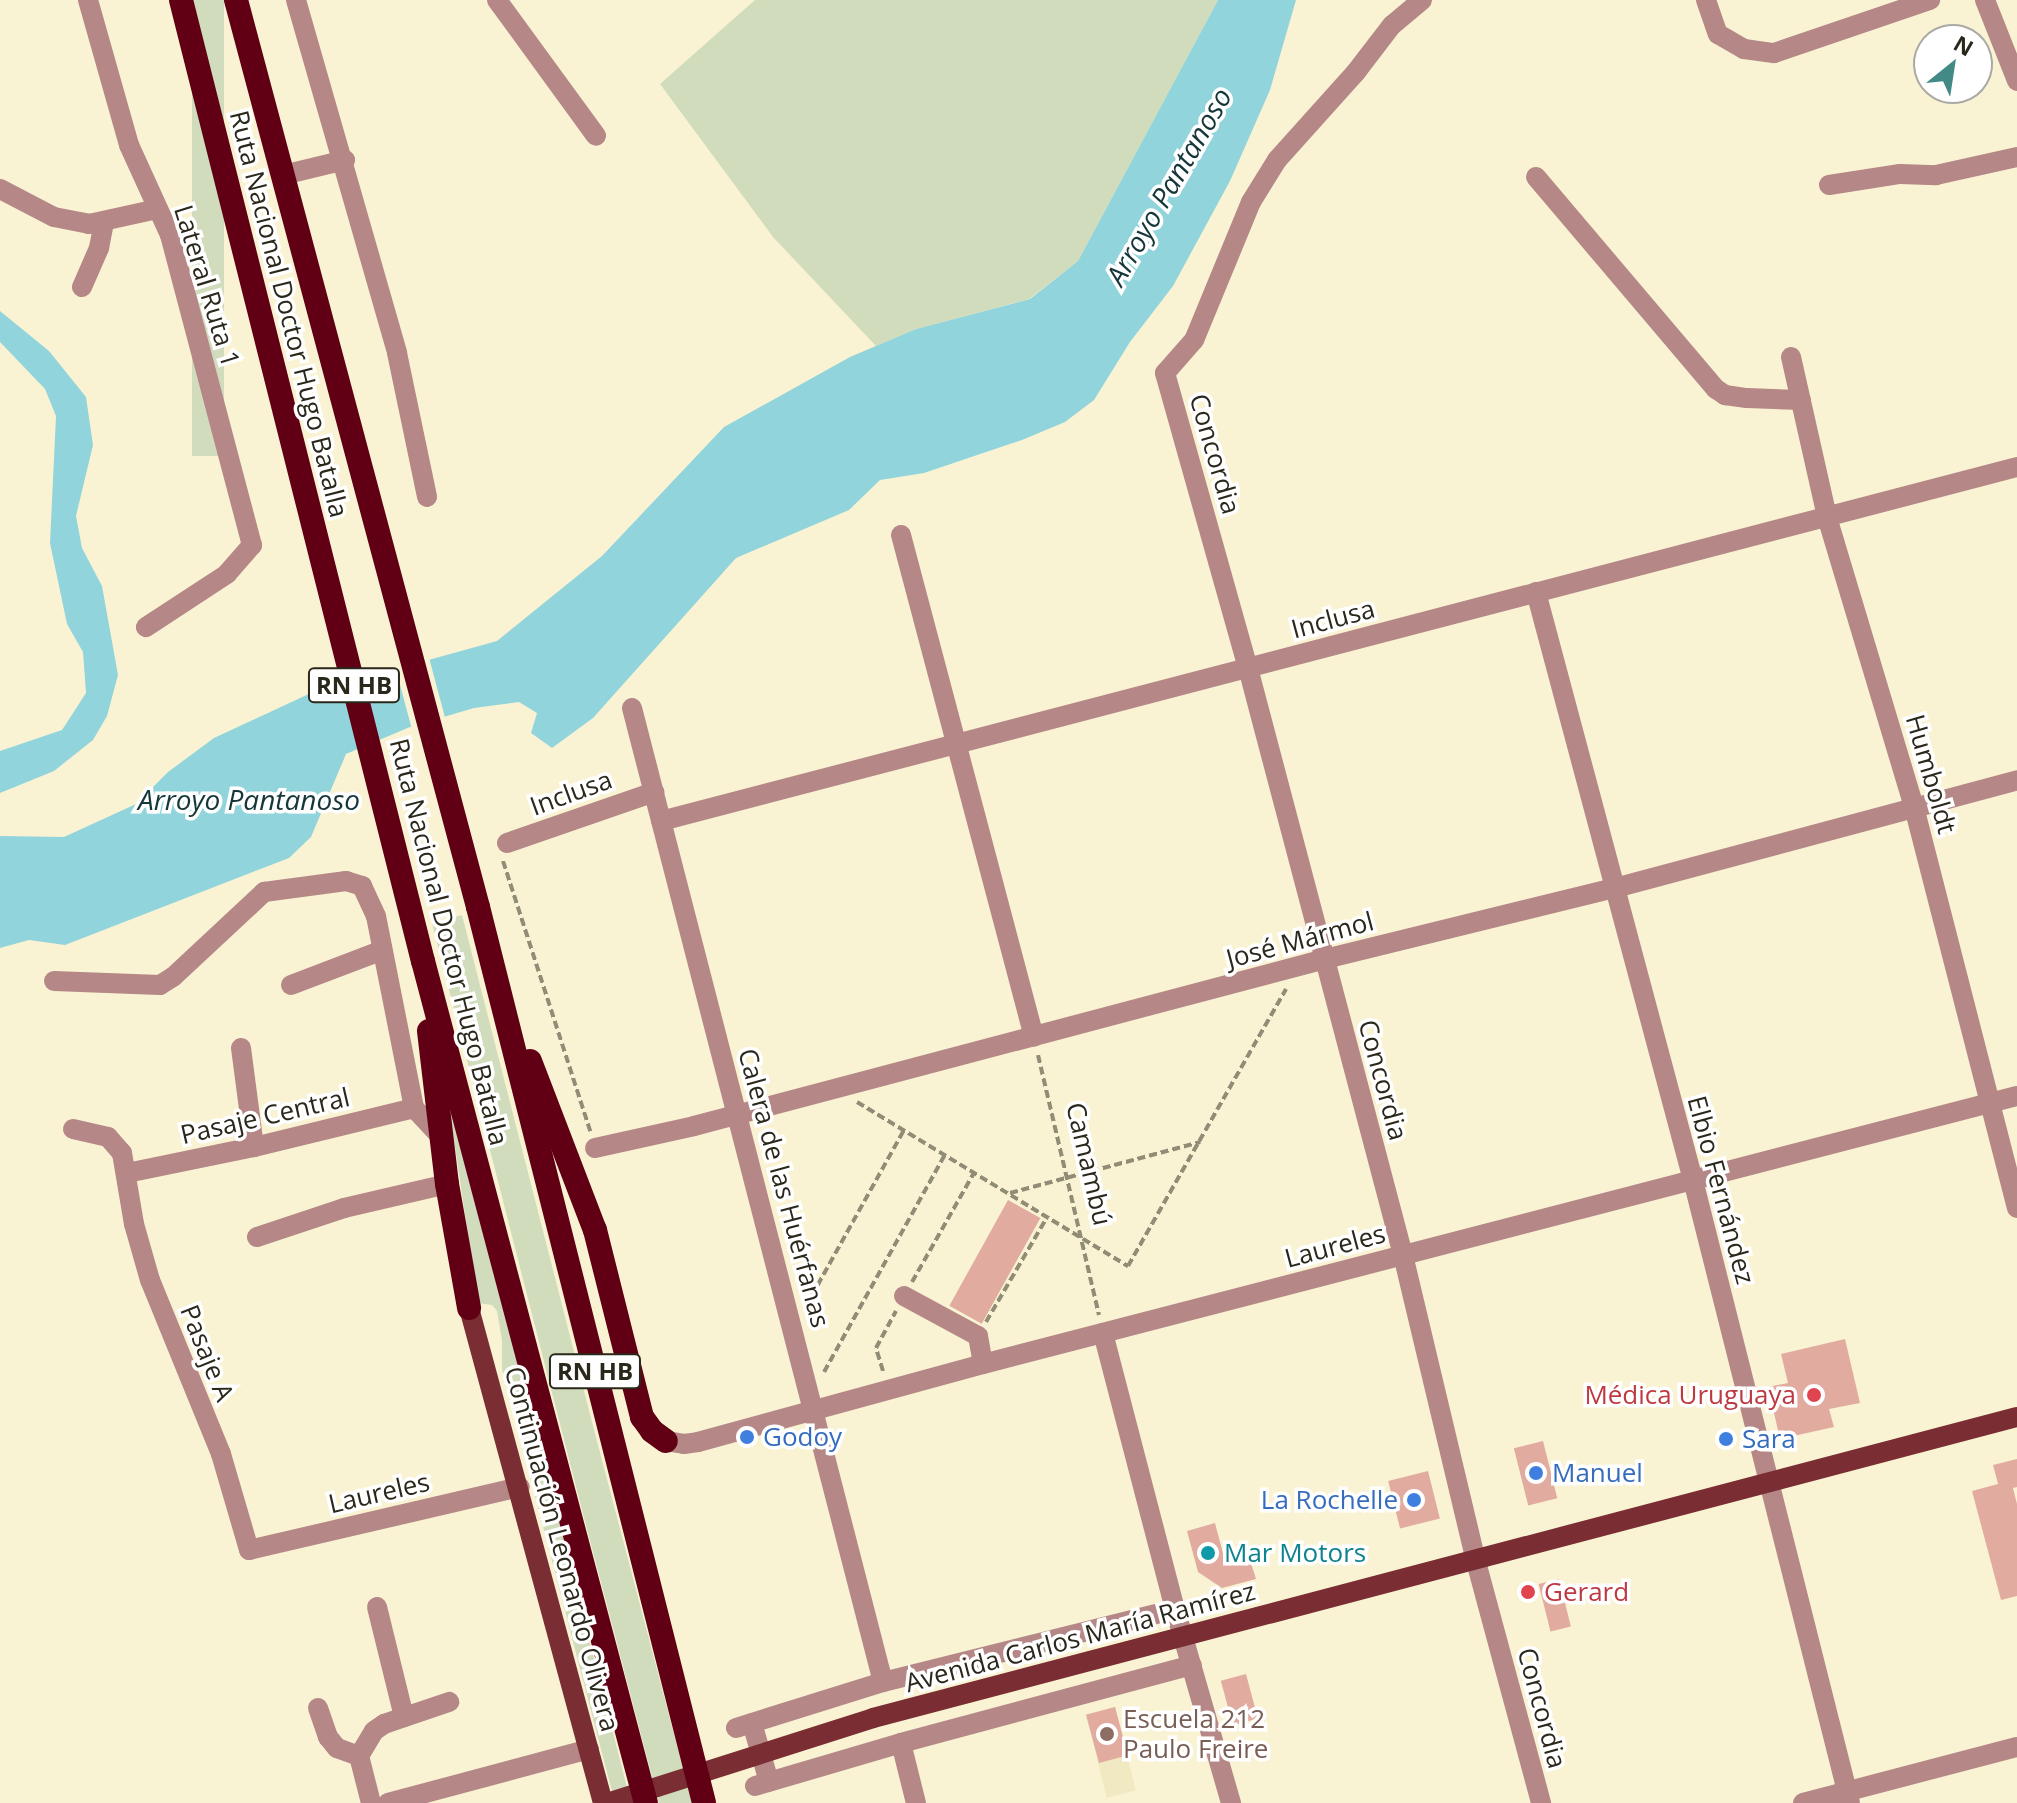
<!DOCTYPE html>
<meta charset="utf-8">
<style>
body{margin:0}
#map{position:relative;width:2017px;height:1803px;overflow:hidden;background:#f9f3d3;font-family:"Open Sans",sans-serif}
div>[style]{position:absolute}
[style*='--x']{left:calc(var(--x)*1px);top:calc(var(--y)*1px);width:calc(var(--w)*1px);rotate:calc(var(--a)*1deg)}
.built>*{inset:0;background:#f1e9c1;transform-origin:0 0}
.green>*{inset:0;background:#d1dcbc;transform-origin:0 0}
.water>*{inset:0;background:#92d4db}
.pier>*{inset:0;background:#f9f3d3;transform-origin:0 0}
.building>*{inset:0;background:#e1aba0;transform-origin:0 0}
.path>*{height:4px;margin-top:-2px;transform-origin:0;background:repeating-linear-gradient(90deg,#908c76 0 8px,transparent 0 12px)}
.minor>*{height:20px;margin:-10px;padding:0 10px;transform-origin:10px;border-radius:10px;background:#b58787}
.major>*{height:20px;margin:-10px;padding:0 10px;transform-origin:10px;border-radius:10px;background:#7a2d32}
.highway>*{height:24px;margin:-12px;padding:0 12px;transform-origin:12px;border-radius:12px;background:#610014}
.dots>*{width:22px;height:22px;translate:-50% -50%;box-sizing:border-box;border:4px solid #fff;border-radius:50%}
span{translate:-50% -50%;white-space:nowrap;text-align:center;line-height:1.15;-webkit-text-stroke:7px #fff;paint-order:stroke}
.shield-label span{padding:2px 6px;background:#fff;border:2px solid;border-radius:6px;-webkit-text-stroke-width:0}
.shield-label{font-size:24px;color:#2a271b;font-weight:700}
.street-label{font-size:26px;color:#2a271b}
.health-label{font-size:26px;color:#be3a42}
.right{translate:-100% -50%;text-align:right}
.left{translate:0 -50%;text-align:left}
.shop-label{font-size:26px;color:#366cbe}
.culture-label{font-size:26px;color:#0d838f}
.education-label{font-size:26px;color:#785e54}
.water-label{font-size:28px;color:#16373a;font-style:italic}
.north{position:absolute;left:1913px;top:24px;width:80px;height:80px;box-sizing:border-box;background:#fff;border:2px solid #aaa9a4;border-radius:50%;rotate:30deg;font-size:22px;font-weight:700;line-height:32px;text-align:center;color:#2a271b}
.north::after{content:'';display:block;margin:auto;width:28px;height:36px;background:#438a87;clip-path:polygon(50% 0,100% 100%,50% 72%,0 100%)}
</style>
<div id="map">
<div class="built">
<i style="left:1115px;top:1707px;width:86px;height:30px;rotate:76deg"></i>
</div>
<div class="green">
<i style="left:192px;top:0;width:32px;height:456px"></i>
<i style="clip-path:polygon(755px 0,1218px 0,1078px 261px,1029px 299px,916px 329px,876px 346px,773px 237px,660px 84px)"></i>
<i style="clip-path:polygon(462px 915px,592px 1422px,692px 1803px,659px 1803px,583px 1514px,432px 923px)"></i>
<i style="clip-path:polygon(447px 1092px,549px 1482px,631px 1803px,615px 1803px,502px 1369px,502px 1340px,497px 1311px,492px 1305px,478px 1303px)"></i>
</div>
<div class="water">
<i style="clip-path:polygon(1218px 0,1296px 0,1270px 90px,1230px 181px,1173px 286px,1130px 342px,1094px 400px,1065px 422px,1022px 440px,924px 473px,880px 480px,849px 510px,736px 558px,593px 718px,552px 748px,531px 733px,537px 713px,519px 702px,474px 708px,410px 727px,346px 754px,311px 837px,289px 858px,65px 945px,29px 940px,0 948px,0 836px,64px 837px,136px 804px,168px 772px,214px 738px,313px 692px,497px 641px,602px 556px,724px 427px,850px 357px,916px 329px,1030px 299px,1078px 261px)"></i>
<i style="clip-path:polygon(0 311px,49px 351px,86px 397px,93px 445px,76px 516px,82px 548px,102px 586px,118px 675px,107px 716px,93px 740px,54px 771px,0 793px,0 751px,62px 730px,86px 693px,83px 652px,67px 624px,50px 543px,56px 416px,45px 389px,0 342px)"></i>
</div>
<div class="pier">
<i style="left:428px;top:654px;width:68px;height:35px;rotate:75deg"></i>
</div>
<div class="building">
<i style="left:1008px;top:1200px;width:37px;height:121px;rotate:29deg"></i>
<i style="clip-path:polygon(1845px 1339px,1860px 1403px,1829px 1409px,1834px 1427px,1780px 1439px,1768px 1387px,1788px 1383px,1781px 1354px)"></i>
<i style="left:1543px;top:1441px;width:59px;height:30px;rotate:76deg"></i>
<i style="clip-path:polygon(2017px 1459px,2017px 1487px,2013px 1488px,2017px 1504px,2017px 1596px,2001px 1600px,1972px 1491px,1998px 1484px,1993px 1465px)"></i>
<i style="left:1428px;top:1471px;width:49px;height:41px;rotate:76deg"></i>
<i style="clip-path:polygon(1215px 1523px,1224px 1557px,1247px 1550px,1256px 1579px,1222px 1588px,1198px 1572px,1187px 1531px)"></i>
<i style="left:1559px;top:1579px;width:49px;height:21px;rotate:76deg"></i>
<i style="left:1246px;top:1674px;width:46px;height:26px;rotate:75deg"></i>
<i style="left:1115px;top:1707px;width:50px;height:30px;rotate:75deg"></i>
</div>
<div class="path">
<i style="--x:503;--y:861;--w:284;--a:72.1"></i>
<i style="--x:1038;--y:1055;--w:267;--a:76.8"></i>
<i style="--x:857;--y:1102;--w:317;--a:31.2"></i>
<i style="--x:1128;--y:1266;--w:319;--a:-60.3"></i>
<i style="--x:1010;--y:1193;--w:197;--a:-15"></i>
<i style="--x:912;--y:1282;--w:125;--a:-60.4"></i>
<i style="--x:806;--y:1306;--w:201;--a:-60.9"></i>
<i style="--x:986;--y:1322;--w:121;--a:-59.8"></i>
<i style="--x:883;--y:1371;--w:24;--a:-107"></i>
<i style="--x:876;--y:1348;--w:42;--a:-61.6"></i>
<i style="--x:824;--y:1372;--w:248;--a:-60.9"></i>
</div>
<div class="minor">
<i style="--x:88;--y:0;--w:151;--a:74.2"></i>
<i style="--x:129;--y:145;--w:99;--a:65.5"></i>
<i style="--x:170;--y:235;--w:321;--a:75.2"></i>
<i style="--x:252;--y:545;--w:38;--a:131"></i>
<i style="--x:227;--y:574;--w:97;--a:146.8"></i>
<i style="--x:296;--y:0;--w:367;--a:74"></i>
<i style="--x:397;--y:353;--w:147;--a:78.2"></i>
<i style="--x:497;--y:0;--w:168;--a:53.9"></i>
<i style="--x:1422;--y:0;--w:39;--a:140"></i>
<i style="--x:1392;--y:25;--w:59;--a:127.5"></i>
<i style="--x:1356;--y:72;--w:118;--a:131.9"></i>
<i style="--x:1277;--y:160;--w:49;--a:121.8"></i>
<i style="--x:1251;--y:202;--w:149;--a:112.4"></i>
<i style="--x:1194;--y:340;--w:44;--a:131.3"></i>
<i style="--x:1165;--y:373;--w:306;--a:74.3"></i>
<i style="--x:1248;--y:668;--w:607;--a:75.21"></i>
<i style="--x:1403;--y:1255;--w:311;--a:76.6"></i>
<i style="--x:1475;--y:1558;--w:254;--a:74.9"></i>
<i style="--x:1706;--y:0;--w:36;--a:71"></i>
<i style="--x:1718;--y:34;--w:30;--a:30"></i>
<i style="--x:1744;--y:49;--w:30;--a:8"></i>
<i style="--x:1774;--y:53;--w:165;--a:-18.8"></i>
<i style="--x:1985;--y:0;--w:87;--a:68.4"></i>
<i style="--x:283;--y:175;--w:64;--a:-13.6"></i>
<i style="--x:1536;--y:177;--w:278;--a:49.7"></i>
<i style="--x:1716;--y:389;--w:11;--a:34"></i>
<i style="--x:1725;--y:395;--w:22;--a:8"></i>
<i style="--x:1747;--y:398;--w:54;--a:2.1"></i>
<i style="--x:1829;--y:185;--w:72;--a:-8.8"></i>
<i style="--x:1900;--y:174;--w:36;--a:2"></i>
<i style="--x:1936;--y:175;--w:83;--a:-12.5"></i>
<i style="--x:0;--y:189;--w:61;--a:27.4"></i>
<i style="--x:54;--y:217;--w:36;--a:11"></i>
<i style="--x:89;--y:224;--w:70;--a:-12.4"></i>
<i style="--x:82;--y:287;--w:43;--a:-66.4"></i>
<i style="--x:99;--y:248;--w:26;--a:-79"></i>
<i style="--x:1791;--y:357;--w:164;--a:77.3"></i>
<i style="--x:1827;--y:517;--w:303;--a:73.3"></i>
<i style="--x:1914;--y:807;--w:414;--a:75.6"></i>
<i style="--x:901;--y:535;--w:519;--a:75.16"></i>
<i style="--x:1536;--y:592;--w:609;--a:75.05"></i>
<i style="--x:1693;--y:1180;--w:642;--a:75.86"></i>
<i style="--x:632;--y:708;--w:1006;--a:75.55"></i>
<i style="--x:661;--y:821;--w:1401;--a:-14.63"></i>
<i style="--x:507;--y:843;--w:156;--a:-19.1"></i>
<i style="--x:54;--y:981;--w:106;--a:2.2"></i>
<i style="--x:160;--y:985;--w:15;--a:-32"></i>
<i style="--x:173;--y:977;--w:125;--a:-43"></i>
<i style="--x:264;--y:892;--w:83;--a:-7.6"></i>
<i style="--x:346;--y:881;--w:17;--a:17"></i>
<i style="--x:362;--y:886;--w:33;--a:65"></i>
<i style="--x:376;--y:916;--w:196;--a:78.8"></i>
<i style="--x:414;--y:1108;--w:40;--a:47"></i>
<i style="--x:291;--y:985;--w:98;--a:-20.8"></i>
<i style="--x:241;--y:1048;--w:100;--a:82.5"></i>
<i style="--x:73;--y:1129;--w:36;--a:13"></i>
<i style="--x:108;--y:1137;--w:21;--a:49"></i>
<i style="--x:122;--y:1153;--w:72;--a:80.4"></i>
<i style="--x:134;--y:1224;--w:58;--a:74.1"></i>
<i style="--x:150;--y:1280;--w:188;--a:67.8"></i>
<i style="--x:221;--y:1454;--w:100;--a:73.7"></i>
<i style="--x:249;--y:1550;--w:278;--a:-13.1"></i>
<i style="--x:595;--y:1148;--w:101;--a:-12.5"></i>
<i style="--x:694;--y:1126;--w:653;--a:-14.82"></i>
<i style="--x:1325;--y:959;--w:299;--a:-13.8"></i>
<i style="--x:1615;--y:888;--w:416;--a:-15"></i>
<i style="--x:127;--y:1173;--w:130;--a:-11.6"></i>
<i style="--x:254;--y:1147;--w:165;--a:-13.7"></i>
<i style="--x:257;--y:1237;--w:92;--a:-18.4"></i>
<i style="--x:344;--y:1208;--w:106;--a:-13.1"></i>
<i style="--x:904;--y:1296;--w:84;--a:28.4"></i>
<i style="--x:978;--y:1336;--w:28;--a:80"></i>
<i style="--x:1103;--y:1333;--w:285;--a:75.4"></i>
<i style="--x:1175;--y:1609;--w:202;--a:73.9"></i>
<i style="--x:666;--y:1441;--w:18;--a:9"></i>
<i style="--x:684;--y:1444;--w:14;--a:-8"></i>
<i style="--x:698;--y:1442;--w:295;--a:-15.3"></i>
<i style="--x:983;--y:1364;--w:1068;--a:-14.53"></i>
<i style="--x:377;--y:1607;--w:113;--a:76.2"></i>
<i style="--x:318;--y:1708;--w:31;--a:71"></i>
<i style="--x:328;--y:1737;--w:14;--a:51"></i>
<i style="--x:337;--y:1748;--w:23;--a:20"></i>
<i style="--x:752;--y:1723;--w:61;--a:73.9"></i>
<i style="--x:736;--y:1728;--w:154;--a:-17.4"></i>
<i style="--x:883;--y:1682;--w:301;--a:-14"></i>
<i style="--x:901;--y:1743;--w:62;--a:76"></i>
<i style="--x:755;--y:1786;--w:152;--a:-16.4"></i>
<i style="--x:901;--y:1743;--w:301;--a:-15"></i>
<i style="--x:371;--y:1803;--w:49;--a:-104.3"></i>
<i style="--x:359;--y:1756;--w:29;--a:-59"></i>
<i style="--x:374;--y:1731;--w:12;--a:-35"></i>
<i style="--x:384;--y:1724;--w:69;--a:-18.7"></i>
<i style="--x:388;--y:1803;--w:208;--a:-15"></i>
<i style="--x:1803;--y:1803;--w:221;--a:-14.7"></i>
</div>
<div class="major">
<i style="--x:469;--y:1308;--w:513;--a:74.85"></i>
<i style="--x:607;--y:1803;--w:279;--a:-17.7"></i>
<i style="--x:873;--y:1718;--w:1183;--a:-14.74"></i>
</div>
<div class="highway">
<i style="--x:181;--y:0;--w:991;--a:75.87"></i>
<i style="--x:423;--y:961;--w:871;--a:75.17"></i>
<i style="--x:236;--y:0;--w:939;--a:75.06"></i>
<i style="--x:478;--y:907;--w:924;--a:75.84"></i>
<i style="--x:429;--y:1031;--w:154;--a:83.3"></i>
<i style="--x:447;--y:1184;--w:126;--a:79.9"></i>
<i style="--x:530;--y:1061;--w:181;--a:69"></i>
<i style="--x:595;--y:1230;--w:193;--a:75.9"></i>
<i style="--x:642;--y:1417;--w:17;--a:54"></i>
<i style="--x:652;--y:1431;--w:17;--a:36"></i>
</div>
<div class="dots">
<i style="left:1814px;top:1395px;background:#e0444e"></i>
<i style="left:747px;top:1437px;background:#3f7fe0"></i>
<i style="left:1726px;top:1439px;background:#3f7fe0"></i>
<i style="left:1536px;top:1473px;background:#3f7fe0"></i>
<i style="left:1414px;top:1500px;background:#3f7fe0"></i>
<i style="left:1208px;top:1553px;background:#0f9aa8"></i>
<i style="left:1528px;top:1592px;background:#e0444e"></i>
<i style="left:1107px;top:1734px;background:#8d6e63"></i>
</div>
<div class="shield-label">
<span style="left:354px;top:685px">RN HB</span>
<span style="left:595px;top:1371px">RN HB</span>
</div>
<div class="street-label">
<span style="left:207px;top:286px;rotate:73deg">Lateral Ruta 1</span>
<span style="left:289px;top:314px;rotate:76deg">Ruta Nacional Doctor Hugo Batalla</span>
<span style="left:1215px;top:454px;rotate:74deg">Concordia</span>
<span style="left:1333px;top:619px;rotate:-15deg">Inclusa</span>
<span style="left:1931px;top:774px;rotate:74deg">Humboldt</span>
<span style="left:571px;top:793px;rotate:-20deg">Inclusa</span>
<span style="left:1300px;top:940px;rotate:-15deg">José Mármol</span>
<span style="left:449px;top:942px;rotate:76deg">Ruta Nacional Doctor Hugo Batalla</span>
<span style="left:1383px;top:1080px;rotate:75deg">Concordia</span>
<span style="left:265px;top:1116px;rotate:-13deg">Pasaje Central</span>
<span style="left:1089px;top:1164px;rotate:77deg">Camambú</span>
<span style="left:784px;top:1188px;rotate:75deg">Calera de las Huérfanas</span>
<span style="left:1721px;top:1190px;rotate:75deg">Elbio Fernández</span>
<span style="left:1335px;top:1246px;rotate:-15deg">Laureles</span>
<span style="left:207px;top:1353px;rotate:68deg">Pasaje A</span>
<span style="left:379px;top:1493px;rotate:-13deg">Laureles</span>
<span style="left:562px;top:1549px;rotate:75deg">Continuación Leonardo Olivera</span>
<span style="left:1080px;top:1637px;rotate:-15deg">Avenida Carlos María Ramírez</span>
<span style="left:1542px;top:1708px;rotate:75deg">Concordia</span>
</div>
<div class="health-label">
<span class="right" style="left:1796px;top:1395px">Médica Uruguaya</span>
<span class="left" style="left:1544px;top:1592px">Gerard</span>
</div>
<div class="shop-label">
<span class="left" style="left:763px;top:1437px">Godoy</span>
<span class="left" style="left:1742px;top:1439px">Sara</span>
<span class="left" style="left:1552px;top:1473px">Manuel</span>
<span class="right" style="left:1398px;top:1500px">La Rochelle</span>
</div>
<div class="culture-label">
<span class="left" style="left:1224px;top:1553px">Mar Motors</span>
</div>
<div class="education-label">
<span class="left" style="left:1123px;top:1734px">Escuela 212<br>Paulo Freire</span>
</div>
<div class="water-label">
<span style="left:1168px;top:186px;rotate:-60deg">Arroyo Pantanoso</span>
<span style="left:249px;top:799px">Arroyo Pantanoso</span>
</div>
<div class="north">N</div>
</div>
